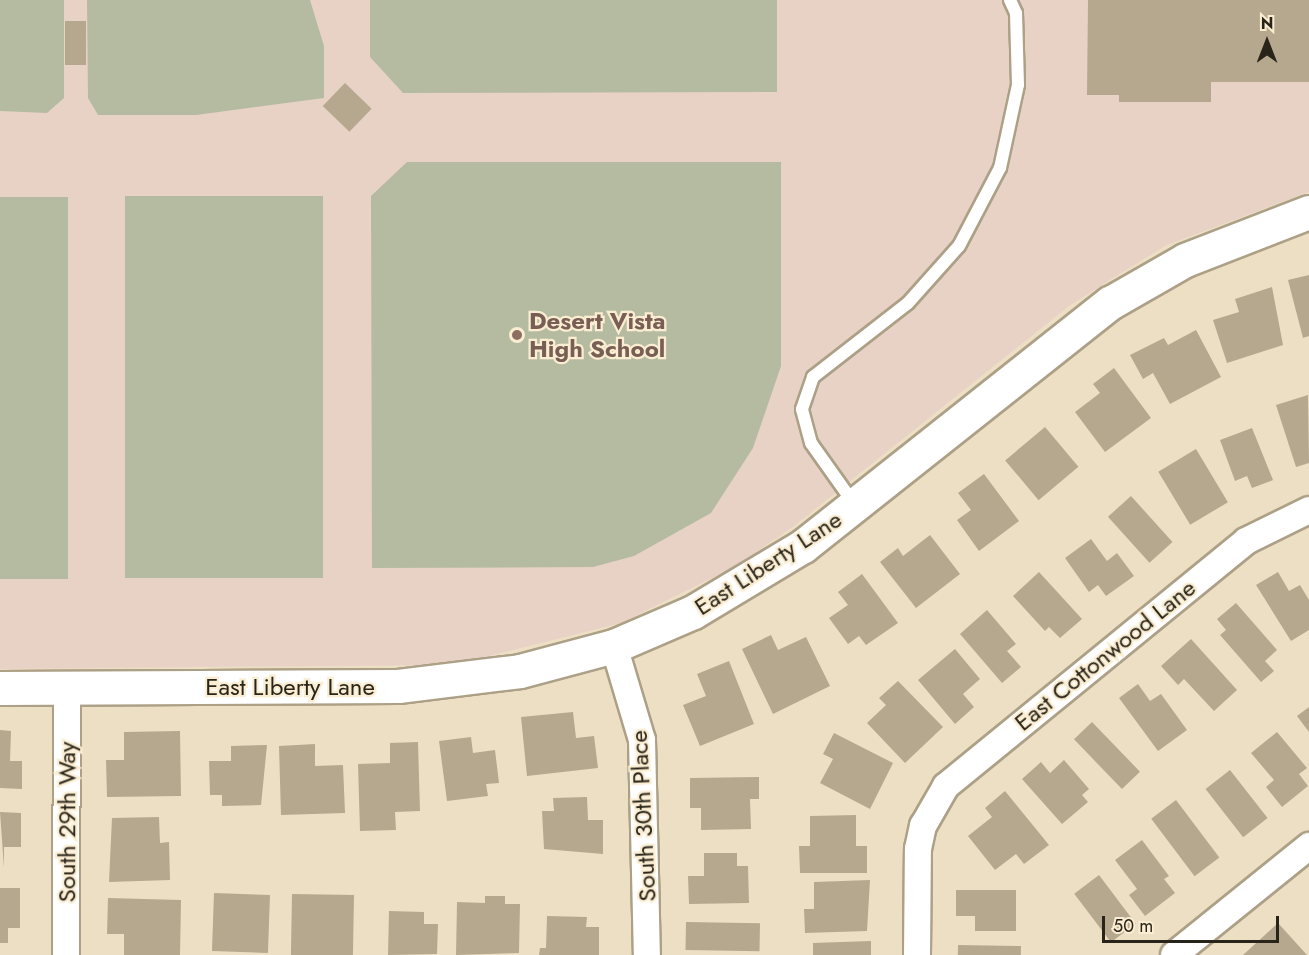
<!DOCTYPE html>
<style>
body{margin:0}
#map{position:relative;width:1309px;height:955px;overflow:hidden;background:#eddfc4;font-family:Jost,sans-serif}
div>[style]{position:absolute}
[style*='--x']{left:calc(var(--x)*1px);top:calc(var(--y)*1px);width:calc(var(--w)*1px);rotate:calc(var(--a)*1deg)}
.education>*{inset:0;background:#e8d2c6}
.green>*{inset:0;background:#b5bba0;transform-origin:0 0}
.building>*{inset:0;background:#b5a88e;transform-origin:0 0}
.roads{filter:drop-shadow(2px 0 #aca086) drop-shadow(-2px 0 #aca086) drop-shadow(0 2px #aca086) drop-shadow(0 -2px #aca086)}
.lane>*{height:12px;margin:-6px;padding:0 6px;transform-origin:6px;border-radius:6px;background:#fff}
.street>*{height:26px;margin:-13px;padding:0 13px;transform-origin:13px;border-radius:13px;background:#fff}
.secondary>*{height:33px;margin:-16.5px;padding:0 16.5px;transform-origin:16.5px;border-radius:16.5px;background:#fff}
.dots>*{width:16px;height:16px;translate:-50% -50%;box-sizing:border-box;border:3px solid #faedd1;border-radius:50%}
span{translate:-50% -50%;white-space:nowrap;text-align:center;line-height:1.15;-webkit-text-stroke:4.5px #faedd1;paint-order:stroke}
.education-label{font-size:24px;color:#785e54;font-weight:700}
.left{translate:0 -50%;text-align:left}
.street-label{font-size:24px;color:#29241a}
.north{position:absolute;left:1237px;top:12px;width:60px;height:60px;-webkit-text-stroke:4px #faedd1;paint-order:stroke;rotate:0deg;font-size:16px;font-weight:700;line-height:24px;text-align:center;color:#29241a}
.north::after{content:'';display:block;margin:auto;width:21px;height:27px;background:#29241a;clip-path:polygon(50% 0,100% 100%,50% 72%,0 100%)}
.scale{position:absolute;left:1102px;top:916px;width:177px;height:27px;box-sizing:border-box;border:3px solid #29241a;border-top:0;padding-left:8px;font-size:18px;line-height:21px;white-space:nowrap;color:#29241a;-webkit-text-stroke:4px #faedd1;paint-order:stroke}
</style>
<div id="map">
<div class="education">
<i style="clip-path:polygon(0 0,1309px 0,1309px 192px,1167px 245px,1113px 278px,1069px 306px,794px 526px,736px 566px,621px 623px,489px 656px,430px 665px,0 669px)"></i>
</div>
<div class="green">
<i style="clip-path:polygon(0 0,64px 0,64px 98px,47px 113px,0 111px)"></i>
<i style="clip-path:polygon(87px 0,310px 0,324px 46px,324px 98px,196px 115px,98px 115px,88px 98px)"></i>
<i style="clip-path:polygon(370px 0,777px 0,777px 92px,403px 93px,370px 57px)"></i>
<i style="clip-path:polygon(407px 162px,781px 162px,781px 366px,753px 448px,711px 513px,634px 556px,593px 567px,372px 568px,371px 196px)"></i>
<i style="left:323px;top:196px;width:382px;height:198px;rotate:90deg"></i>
<i style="left:0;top:197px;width:68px;height:382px"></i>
</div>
<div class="building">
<i style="clip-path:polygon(1088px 0,1309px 0,1309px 82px,1211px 82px,1211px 102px,1119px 102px,1119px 95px,1087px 95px)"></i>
<i style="left:65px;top:21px;width:21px;height:44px"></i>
<i style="left:345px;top:83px;width:37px;height:32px;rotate:44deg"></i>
<i style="clip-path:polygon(1309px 275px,1309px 336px,1303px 338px,1288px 280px)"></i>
<i style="clip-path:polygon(1272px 287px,1283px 345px,1227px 363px,1213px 320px,1239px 312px,1235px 299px)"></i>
<i style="clip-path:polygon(1196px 330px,1221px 377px,1170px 404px,1153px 373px,1143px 379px,1130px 355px,1164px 338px,1168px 345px)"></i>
<i style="clip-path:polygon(1114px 368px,1151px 418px,1105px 452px,1075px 412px,1100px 393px,1093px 384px)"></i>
<i style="clip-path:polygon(1308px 395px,1309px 463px,1296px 467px,1276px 405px)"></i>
<i style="left:1045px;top:427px;width:52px;height:52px;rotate:50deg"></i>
<i style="clip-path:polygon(1252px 428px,1273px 480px,1252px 488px,1247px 476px,1235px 481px,1220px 440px)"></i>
<i style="left:1196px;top:449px;width:62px;height:44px;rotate:59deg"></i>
<i style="clip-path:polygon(984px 474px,1019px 521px,979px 551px,957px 520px,971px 510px,958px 493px)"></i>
<i style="left:1131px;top:496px;width:62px;height:31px;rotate:48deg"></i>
<i style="clip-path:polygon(930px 535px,960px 574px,916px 608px,880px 562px,898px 548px,903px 556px)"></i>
<i style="clip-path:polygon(1091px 539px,1107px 561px,1117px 553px,1134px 576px,1106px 596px,1098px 585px,1089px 592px,1065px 558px)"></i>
<i style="clip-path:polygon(1039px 572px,1082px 619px,1060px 638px,1049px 627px,1045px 631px,1013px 596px)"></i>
<i style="clip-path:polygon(1278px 572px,1289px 591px,1300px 585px,1309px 600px,1309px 630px,1291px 641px,1256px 585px)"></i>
<i style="clip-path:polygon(862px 574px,898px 623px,866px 645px,859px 636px,848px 644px,829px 618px,848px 605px,838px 592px)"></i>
<i style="clip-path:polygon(1236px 603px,1277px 650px,1265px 661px,1274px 671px,1261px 682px,1220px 635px,1226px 630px,1217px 619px)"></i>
<i style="clip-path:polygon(987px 610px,1016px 644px,1007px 651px,1021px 667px,1002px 683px,960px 634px)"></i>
<i style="clip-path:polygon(771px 635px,778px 650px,806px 637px,830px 686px,773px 714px,742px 649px)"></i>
<i style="clip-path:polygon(1191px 639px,1237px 690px,1214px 711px,1184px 679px,1178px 685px,1161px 666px)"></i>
<i style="clip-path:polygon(955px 649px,980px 679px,963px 694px,974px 707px,955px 724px,918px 680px)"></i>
<i style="clip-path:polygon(729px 661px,754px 724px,700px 746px,683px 705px,706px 696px,697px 674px)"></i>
<i style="clip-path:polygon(898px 681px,943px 727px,905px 763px,867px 723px,886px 705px,879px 698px)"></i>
<i style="clip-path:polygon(1138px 684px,1150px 701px,1161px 694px,1187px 730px,1158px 751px,1119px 698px)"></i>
<i style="clip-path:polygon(1309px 707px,1309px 732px,1297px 716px)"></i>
<i style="clip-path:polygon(573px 712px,576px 738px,594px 736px,598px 768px,527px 776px,521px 717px)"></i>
<i style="left:1092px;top:722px;width:69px;height:25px;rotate:46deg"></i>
<i style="clip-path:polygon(0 730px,11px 731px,10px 761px,22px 761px,22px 789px,0 788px)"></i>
<i style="clip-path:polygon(180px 731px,181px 796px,107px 797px,106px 760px,124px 760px,124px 732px)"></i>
<i style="clip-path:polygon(1277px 732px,1307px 768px,1299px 774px,1308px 786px,1282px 807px,1266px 787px,1274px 780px,1251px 753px)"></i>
<i style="clip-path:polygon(834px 733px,893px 763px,870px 809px,820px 783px,833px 759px,823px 754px)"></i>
<i style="clip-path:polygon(471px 737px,473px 753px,495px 750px,499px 783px,486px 784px,488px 796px,447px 801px,439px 741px)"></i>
<i style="clip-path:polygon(418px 742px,420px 811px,395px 812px,396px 830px,360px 831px,358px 764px,390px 763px,390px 743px)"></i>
<i style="clip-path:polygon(315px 744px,315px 766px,343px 765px,345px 813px,281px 815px,279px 746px)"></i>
<i style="clip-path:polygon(267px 745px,261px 805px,222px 806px,222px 795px,210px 795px,209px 761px,231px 761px,231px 746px)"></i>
<i style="clip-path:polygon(1064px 760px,1089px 789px,1082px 795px,1088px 802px,1062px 824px,1022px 779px,1041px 762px,1050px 773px)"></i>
<i style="left:1230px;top:770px;width:61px;height:31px;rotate:52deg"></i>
<i style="clip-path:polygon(759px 777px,759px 799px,750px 799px,751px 829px,701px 830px,701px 808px,690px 808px,690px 778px)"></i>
<i style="clip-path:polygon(1005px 791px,1049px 845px,1024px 864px,1016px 854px,995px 870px,968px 836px,992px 817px,985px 808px)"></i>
<i style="clip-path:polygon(587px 797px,588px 820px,603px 820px,603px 854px,544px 849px,542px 811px,554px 811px,553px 798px)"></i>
<i style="left:1176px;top:800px;width:72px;height:31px;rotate:53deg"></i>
<i style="clip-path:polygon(0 812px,21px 813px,21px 847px,4px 847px,4px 868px)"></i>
<i style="clip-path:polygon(856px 815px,856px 846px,867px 846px,867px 873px,800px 873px,799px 846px,810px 846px,810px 816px)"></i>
<i style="clip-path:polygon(159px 817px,160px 843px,169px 842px,170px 880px,109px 882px,112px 818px)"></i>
<i style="clip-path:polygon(1142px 840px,1169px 876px,1164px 879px,1175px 893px,1145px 916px,1129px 895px,1137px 889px,1115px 860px)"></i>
<i style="clip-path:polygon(704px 853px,737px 853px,737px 866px,748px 866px,749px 903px,689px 904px,688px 876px,704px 876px)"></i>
<i style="left:1099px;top:875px;width:61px;height:31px;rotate:53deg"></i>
<i style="clip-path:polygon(870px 880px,867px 931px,805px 933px,804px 909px,814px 909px,814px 882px)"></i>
<i style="clip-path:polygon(0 888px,20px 888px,20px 928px,8px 928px,8px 943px,0 943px)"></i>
<i style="clip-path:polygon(956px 890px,1016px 890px,1016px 931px,975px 931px,975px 916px,956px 916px)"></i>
<i style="left:214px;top:893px;width:56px;height:58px;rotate:2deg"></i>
<i style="left:292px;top:894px;width:62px;height:61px;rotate:1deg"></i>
<i style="clip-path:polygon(485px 896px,505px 896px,505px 904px,520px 904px,519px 953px,456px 955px,457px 902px,485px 903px)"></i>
<i style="clip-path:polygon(108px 898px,181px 900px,180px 955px,124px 955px,124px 934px,107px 934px)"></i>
<i style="clip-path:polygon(389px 911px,424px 912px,424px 924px,438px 924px,437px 954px,388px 955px)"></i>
<i style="clip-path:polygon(547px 916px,587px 917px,586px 927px,599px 927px,599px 955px,539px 955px,540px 948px,546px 948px)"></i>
<i style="left:686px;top:922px;width:74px;height:28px;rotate:1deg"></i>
<i style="clip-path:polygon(1278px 923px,1307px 955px,1243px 955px)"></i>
<i style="clip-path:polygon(871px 941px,871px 955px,813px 955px,813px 943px)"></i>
<i style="left:958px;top:945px;width:63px;height:10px;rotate:1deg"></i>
</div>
<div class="roads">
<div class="lane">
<i style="--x:855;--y:505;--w:76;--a:-125.4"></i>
<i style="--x:811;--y:443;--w:35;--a:-105"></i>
<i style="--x:802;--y:409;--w:34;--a:-71"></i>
<i style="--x:813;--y:377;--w:120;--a:-37.9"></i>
<i style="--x:908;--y:303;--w:76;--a:-48.2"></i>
<i style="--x:959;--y:246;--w:88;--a:-62.3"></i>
<i style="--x:1000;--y:168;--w:85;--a:-77.8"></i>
<i style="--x:1018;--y:85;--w:72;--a:-91.6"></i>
<i style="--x:1016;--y:13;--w:14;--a:-115"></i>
</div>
<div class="street">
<i style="--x:614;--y:646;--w:98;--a:73.4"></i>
<i style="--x:642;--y:740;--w:215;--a:88.7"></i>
<i style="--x:66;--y:955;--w:267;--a:-89.8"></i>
<i style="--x:917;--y:955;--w:106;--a:-89.5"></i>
<i style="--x:918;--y:849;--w:24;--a:-78"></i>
<i style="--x:923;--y:826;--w:46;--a:-60.1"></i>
<i style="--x:946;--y:786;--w:387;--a:-39.2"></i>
<i style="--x:1246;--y:541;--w:70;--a:-26.2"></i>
<i style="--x:1174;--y:955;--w:174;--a:-38.9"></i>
</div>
<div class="secondary">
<i style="--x:0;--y:688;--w:398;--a:-0.3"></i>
<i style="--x:398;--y:686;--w:123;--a:-7"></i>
<i style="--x:520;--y:671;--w:97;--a:-14.9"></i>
<i style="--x:614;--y:646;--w:86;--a:-23.3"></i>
<i style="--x:693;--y:612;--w:128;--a:-31"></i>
<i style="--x:803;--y:546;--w:392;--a:-38.4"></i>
<i style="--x:1110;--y:303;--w:86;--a:-29.8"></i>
<i style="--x:1185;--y:260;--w:133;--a:-21.2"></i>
</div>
</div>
<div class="dots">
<i style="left:517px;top:335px;background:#8d6e63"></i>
</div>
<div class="education-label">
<span class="left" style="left:529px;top:335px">Desert Vista<br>High School</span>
</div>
<div class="street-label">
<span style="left:768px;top:563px;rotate:-33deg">East Liberty Lane</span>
<span style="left:1105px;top:655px;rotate:-39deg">East Cottonwood Lane</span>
<span style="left:290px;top:687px">East Liberty Lane</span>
<span style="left:643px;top:816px;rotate:-93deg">South 30th Place</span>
<span style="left:67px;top:822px;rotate:-90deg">South 29th Way</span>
</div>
<div class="north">N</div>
<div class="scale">50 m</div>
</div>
